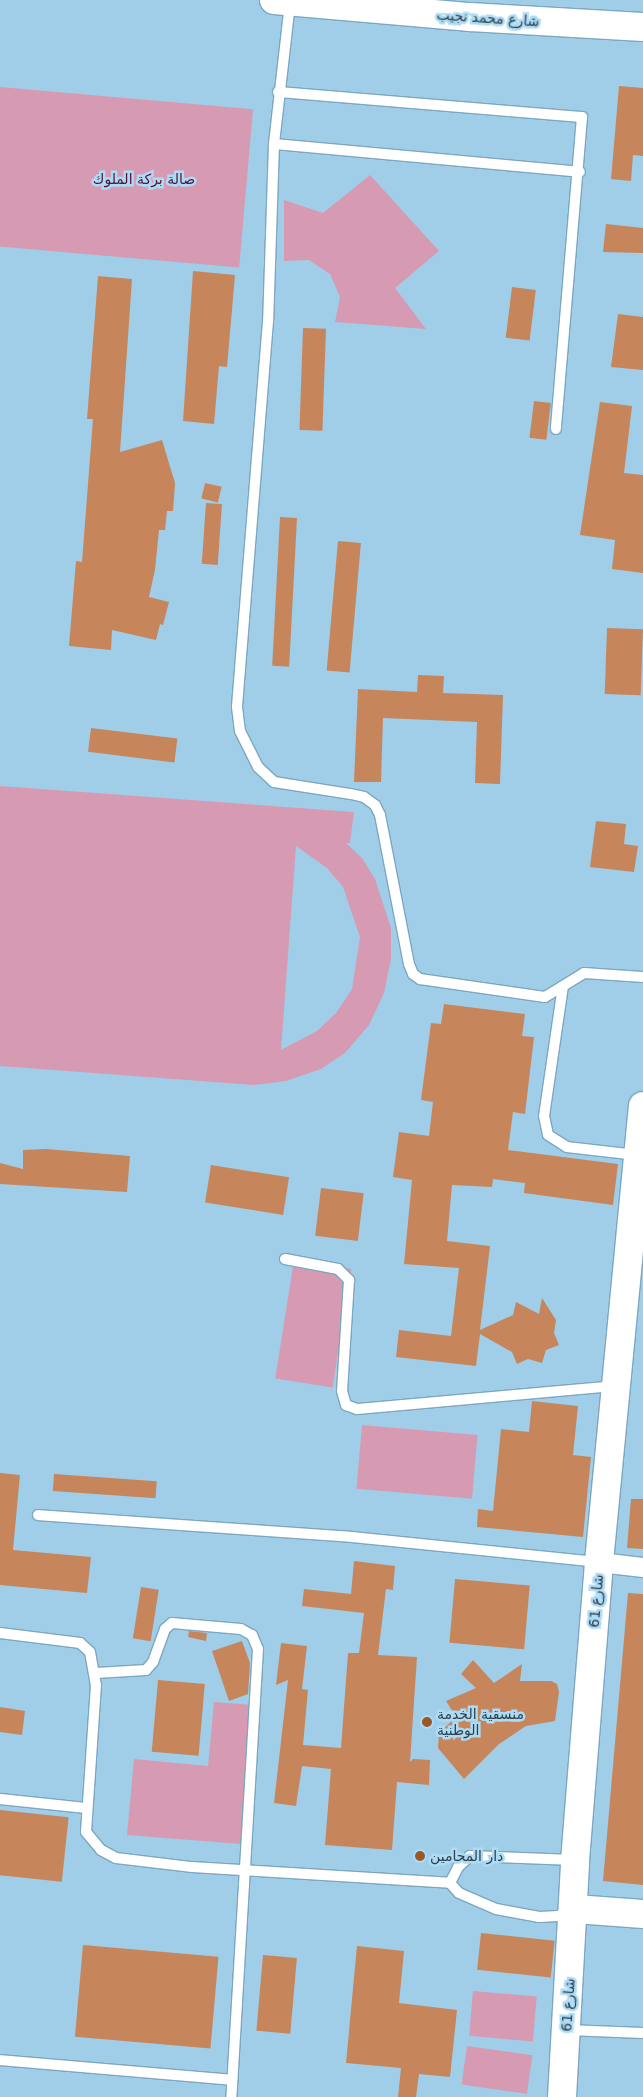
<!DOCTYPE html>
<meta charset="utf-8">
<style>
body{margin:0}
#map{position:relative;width:643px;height:2097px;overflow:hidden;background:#a0cee8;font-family:"DejaVu Sans","Noto Sans Arabic",sans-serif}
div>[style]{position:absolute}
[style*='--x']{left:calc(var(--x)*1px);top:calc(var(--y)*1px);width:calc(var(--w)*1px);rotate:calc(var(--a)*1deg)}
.green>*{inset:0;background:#d79ab3;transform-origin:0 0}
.building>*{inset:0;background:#c7855b;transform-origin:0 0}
.roads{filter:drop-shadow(1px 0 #7ba7c0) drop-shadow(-1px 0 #7ba7c0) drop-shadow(0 1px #7ba7c0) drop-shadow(0 -1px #7ba7c0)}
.lane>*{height:10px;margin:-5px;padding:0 5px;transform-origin:5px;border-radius:5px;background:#fff}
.street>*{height:19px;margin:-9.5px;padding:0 9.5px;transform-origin:9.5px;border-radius:9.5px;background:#fff}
.secondary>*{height:28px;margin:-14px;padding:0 14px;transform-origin:14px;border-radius:14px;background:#fff}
.dots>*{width:14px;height:14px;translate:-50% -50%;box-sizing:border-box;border:2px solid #addbf5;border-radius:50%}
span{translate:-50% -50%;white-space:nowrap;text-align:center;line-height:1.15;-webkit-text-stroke:5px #addbf5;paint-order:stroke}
.street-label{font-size:14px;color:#2d404a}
.park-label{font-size:14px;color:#531033}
.poi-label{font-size:14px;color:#2d404a}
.left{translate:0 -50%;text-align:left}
</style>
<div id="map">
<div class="green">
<i style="left:0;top:87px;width:254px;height:159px;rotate:5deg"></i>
<i style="clip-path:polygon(370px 175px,439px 251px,395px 288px,426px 329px,335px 322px,340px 297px,330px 274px,309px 260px,284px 261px,284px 200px,323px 213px)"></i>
<i style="clip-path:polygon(evenodd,0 786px,354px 812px,350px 843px,346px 843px,362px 858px,375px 879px,391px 928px,391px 959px,384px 993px,369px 1025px,345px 1053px,321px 1069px,286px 1081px,254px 1085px,0 1066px,0 786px,296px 846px,327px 868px,343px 887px,360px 937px,352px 989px,336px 1013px,317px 1031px,281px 1050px,296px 846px)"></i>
<i style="left:294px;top:1260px;width:58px;height:120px;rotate:9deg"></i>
<i style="left:362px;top:1425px;width:116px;height:64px;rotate:5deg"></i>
<i style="clip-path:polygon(214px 1702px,253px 1705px,241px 1844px,127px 1835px,134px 1759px,208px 1766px)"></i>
<i style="left:473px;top:1991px;width:64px;height:45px;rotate:5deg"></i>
<i style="left:467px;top:2046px;width:66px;height:39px;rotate:8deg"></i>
</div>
<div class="building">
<i style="clip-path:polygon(619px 86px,643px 88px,643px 156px,633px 155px,631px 181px,611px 179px)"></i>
<i style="clip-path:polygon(606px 224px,643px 228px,643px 253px,603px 252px)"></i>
<i style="clip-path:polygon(193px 271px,235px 275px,227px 367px,219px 366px,214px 424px,183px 421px)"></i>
<i style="clip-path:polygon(98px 276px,132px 279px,120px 452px,162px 440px,175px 483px,173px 511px,167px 511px,165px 530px,159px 530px,155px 570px,149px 597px,169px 602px,163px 625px,160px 624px,156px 640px,112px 630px,111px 650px,69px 646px,76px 561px,82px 562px,93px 419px,87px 419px)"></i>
<i style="left:512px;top:287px;width:24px;height:51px;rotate:7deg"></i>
<i style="clip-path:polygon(618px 314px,643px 317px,643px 370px,611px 367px)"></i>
<i style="left:303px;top:328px;width:23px;height:102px;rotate:2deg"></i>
<i style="left:534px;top:401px;width:17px;height:37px;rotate:7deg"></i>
<i style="clip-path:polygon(600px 402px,632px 406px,624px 473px,643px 475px,643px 573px,612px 569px,615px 540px,580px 535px)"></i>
<i style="left:205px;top:483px;width:17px;height:16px;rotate:13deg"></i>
<i style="left:206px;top:503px;width:16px;height:61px;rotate:4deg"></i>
<i style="left:280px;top:517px;width:17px;height:149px;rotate:3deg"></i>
<i style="left:338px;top:541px;width:23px;height:130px;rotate:5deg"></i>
<i style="left:607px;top:628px;width:36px;height:66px;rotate:2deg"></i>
<i style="clip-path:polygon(418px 675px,444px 676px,443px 693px,503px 695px,500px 784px,475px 783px,477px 722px,383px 718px,381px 782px,354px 782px,358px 689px,417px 692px)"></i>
<i style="left:91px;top:728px;width:87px;height:24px;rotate:7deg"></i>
<i style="clip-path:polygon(596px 821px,626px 824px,624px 844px,638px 846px,634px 872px,590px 867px)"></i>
<i style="clip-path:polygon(444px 1004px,525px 1014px,522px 1036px,534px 1037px,525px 1114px,513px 1112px,508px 1150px,618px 1164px,613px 1205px,524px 1193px,525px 1183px,493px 1179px,492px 1187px,452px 1185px,447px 1241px,490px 1246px,480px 1330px,513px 1315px,516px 1302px,539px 1314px,542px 1298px,556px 1320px,554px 1333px,559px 1345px,546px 1350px,542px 1363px,528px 1359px,517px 1364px,512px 1352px,480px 1334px,476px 1366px,396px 1357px,399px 1330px,451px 1336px,459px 1268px,404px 1264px,412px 1180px,393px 1177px,399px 1132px,429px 1136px,433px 1102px,421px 1100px,431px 1023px,441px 1024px)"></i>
<i style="clip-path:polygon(46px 1149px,130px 1156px,127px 1192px,0 1184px,0 1163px,23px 1169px,23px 1150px)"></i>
<i style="left:211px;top:1165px;width:79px;height:38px;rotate:9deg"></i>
<i style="left:321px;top:1188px;width:43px;height:48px;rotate:7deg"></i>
<i style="clip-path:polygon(532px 1401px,578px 1406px,573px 1455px,591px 1457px,583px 1537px,477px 1527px,478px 1509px,493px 1511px,501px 1429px,529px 1432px)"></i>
<i style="clip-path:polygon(0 1473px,20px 1475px,13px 1550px,91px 1557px,87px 1593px,0 1585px)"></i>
<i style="left:54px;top:1474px;width:103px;height:17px;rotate:4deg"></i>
<i style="clip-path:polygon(631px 1499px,643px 1499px,643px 1549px,627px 1548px)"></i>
<i style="clip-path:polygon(354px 1561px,395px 1566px,393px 1590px,386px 1589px,378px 1655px,417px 1657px,410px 1762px,413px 1759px,430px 1760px,429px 1785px,397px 1782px,392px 1850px,325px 1845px,331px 1769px,302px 1766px,296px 1806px,274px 1803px,288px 1680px,276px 1685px,281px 1643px,307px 1646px,302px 1689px,308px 1690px,303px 1745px,341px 1748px,348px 1653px,359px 1653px,364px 1613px,302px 1606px,304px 1589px,351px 1594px)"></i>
<i style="left:455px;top:1579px;width:75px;height:64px;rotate:5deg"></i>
<i style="left:141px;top:1587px;width:18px;height:52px;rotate:9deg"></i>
<i style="clip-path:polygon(628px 1593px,643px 1594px,643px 1885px,603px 1881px)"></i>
<i style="clip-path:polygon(189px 1631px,207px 1633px,206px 1641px,188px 1637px)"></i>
<i style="clip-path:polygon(242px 1641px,250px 1663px,248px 1694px,229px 1701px,212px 1651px)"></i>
<i style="clip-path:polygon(473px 1660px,494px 1683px,522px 1664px,520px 1681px,551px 1681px,557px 1684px,559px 1692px,555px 1721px,526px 1726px,499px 1744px,464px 1779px,438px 1748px,439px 1733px,456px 1717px,446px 1701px,476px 1688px,461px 1674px)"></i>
<i style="left:158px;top:1680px;width:47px;height:72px;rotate:5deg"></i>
<i style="clip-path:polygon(0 1707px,25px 1711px,22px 1735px,0 1732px)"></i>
<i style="left:0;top:1810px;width:69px;height:65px;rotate:6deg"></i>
<i style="left:481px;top:1933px;width:74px;height:37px;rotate:6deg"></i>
<i style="left:83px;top:1945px;width:136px;height:92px;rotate:5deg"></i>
<i style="clip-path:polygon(357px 1946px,404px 1951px,399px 2003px,457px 2010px,450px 2077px,419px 2074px,416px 2097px,398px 2097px,401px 2068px,346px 2063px)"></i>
<i style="left:263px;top:1955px;width:34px;height:76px;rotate:5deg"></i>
</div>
<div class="roads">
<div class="lane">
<i style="--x:290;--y:3;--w:142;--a:96.5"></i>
<i style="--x:274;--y:144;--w:177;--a:91.9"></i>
<i style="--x:268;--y:321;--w:387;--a:94.6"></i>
<i style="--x:237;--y:707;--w:24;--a:83"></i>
<i style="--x:240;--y:731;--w:40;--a:63.4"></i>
<i style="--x:258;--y:767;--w:22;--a:43"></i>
<i style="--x:274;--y:782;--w:78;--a:8.9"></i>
<i style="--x:351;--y:794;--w:13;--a:13"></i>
<i style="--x:364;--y:797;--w:14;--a:36"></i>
<i style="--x:375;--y:805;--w:11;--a:63"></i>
<i style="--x:380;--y:815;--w:152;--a:79"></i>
<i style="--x:409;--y:964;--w:11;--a:68"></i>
<i style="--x:413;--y:974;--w:9;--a:36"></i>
<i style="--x:420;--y:979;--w:126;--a:8.2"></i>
<i style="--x:545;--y:997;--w:46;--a:-31.6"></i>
<i style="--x:584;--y:973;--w:59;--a:3.9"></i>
<i style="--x:278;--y:92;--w:305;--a:4.7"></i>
<i style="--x:582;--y:117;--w:313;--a:94.8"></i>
<i style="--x:274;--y:144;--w:307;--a:5.2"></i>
<i style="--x:563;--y:986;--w:131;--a:98.3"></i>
<i style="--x:544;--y:1116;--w:19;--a:78"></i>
<i style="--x:548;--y:1135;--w:22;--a:32"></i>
<i style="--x:567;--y:1147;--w:70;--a:6.5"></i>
<i style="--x:285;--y:1259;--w:54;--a:10.7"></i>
<i style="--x:338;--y:1269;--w:16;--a:45"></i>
<i style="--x:349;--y:1280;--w:111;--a:93.6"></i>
<i style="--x:342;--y:1391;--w:15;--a:74"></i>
<i style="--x:346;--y:1405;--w:12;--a:20"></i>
<i style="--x:357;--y:1409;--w:258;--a:-5.1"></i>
<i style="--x:38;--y:1515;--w:315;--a:4"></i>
<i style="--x:352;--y:1537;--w:246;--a:5.8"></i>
<i style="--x:0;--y:1633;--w:81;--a:7.1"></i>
<i style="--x:80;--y:1643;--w:13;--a:42"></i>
<i style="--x:90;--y:1652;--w:34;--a:80"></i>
<i style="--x:96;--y:1685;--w:147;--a:93.9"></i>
<i style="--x:86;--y:1832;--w:23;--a:50"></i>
<i style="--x:101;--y:1850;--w:17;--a:28"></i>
<i style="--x:116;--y:1858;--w:77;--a:6.8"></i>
<i style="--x:192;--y:1867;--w:258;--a:3.5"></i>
<i style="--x:450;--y:1883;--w:13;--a:48"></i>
<i style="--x:459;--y:1893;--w:40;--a:23.4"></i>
<i style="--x:496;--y:1909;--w:44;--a:10.5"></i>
<i style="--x:539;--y:1917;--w:19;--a:-3"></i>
<i style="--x:558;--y:1916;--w:12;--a:-24"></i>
<i style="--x:96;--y:1673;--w:50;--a:-3.4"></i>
<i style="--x:146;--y:1670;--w:11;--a:-49"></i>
<i style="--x:153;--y:1662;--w:35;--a:-70"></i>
<i style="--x:165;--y:1629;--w:9;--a:-41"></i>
<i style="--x:172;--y:1623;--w:69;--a:5"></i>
<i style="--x:241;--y:1629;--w:13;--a:29"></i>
<i style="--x:252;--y:1635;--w:15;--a:67"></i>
<i style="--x:258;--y:1649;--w:449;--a:93.4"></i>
<i style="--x:0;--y:1799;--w:86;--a:6"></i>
<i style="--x:450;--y:1883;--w:18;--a:-63"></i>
<i style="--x:458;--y:1867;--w:16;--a:-43"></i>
<i style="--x:470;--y:1856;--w:104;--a:2.2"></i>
<i style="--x:567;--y:2030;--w:76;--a:2.3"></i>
<i style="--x:0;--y:2060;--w:233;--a:4.9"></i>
</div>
<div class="street">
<i style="--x:599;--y:1562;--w:44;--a:6.5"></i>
</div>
<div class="secondary">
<i style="--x:274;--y:0;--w:197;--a:5"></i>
<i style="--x:470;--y:17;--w:173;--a:3.3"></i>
<i style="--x:575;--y:1909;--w:68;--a:4.2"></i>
<i style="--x:562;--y:2097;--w:236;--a:-86.8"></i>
<i style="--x:575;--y:1861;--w:300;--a:-85.4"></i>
<i style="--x:599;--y:1562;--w:458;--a:-84.5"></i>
</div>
</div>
<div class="dots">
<i style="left:427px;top:1722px;background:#9a5727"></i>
<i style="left:420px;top:1856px;background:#9a5727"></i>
</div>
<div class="street-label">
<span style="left:488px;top:18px;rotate:4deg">شارع محمد نجيب</span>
<span style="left:596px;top:1601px;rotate:-85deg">شارع 61</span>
<span style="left:568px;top:2005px;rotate:-86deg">شارع 61</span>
</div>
<div class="park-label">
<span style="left:144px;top:179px">صالة بركة الملوك</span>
</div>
<div class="poi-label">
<span class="left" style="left:437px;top:1722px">منسقية الخدمة<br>الوطنية</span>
<span class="left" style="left:430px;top:1856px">دار المحامين</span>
</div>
</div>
